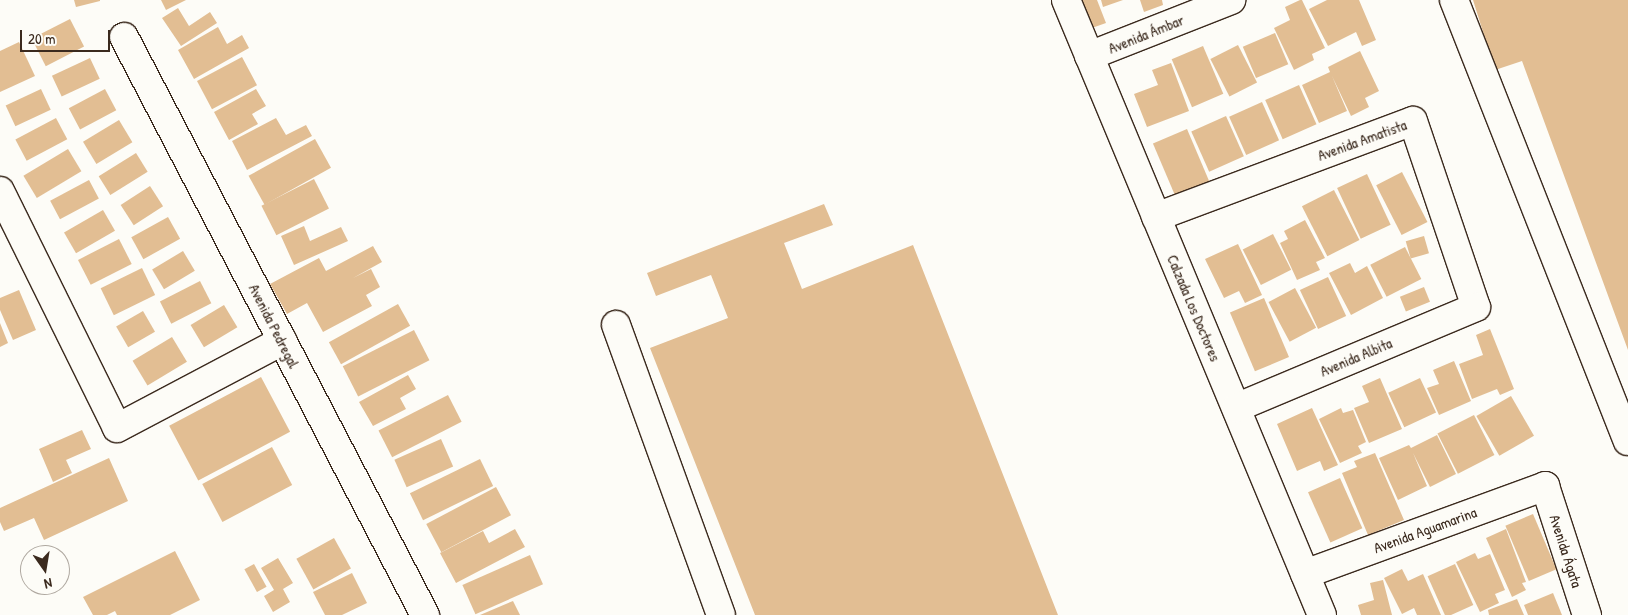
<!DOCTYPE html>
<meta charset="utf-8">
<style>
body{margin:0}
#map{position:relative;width:1628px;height:615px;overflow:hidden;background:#fdfcf7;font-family:"Patrick Hand",sans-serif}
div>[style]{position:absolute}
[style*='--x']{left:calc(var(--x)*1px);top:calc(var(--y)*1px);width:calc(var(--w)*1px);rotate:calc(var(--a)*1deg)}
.building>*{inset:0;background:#e2be93;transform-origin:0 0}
.roads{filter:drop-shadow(1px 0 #3b2a1e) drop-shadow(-1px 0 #3b2a1e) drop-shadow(0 1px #3b2a1e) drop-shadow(0 -1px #3b2a1e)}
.minor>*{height:28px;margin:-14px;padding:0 14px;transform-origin:14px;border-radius:14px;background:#fdfcf7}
span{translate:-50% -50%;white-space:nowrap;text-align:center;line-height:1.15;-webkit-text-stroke:4px #fdfcf7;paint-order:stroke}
.street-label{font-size:15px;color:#3b2a1e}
.north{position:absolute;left:20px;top:545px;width:50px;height:50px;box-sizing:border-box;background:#fdfcf7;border:1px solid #afa8a0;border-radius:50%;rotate:167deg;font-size:14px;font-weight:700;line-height:20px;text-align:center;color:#3b2a1e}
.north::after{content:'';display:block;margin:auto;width:18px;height:22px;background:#3b2a1e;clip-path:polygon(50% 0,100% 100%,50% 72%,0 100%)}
.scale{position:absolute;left:20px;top:30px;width:90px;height:22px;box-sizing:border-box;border:2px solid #3b2a1e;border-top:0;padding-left:6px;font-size:15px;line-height:18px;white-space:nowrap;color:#3b2a1e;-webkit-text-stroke:4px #fdfcf7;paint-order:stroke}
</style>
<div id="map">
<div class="building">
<i style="clip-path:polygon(74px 0,100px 0,100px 1px,76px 7px)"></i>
<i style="clip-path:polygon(161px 0,186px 0,166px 10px)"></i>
<i style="clip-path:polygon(1078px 0,1097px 0,1106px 23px,1089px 29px)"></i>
<i style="clip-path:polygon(1101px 0,1123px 0,1103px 7px)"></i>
<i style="clip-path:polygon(1140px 0,1162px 0,1163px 5px,1144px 12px)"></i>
<i style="clip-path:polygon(1300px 0,1302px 0,1325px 48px,1312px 54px,1314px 60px,1294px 70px,1274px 28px,1290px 20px,1285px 7px)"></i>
<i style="clip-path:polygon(1327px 0,1359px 0,1376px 40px,1362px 46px,1356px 32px,1328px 46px,1309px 9px)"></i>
<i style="clip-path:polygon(1473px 0,1628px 0,1628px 350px,1522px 61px,1495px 70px)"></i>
<i style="clip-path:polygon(178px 8px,189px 26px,210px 12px,217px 23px,181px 46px,162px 18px)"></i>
<i style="left:70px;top:19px;width:31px;height:43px;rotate:63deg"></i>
<i style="clip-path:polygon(218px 27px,227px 44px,242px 35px,249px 48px,194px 79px,178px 50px)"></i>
<i style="left:1275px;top:33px;width:34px;height:35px;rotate:67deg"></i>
<i style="clip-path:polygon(19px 42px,35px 76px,0 92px,0 51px)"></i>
<i style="left:1238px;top:45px;width:42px;height:31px;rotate:63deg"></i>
<i style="left:1203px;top:46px;width:52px;height:34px;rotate:67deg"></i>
<i style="clip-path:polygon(1360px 51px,1379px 91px,1365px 98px,1369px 107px,1351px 116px,1332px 76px,1347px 111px,1319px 123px,1302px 85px,1330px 72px,1328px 67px)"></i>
<i style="left:242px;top:57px;width:32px;height:51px;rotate:62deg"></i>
<i style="left:90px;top:58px;width:23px;height:42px;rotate:65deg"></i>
<i style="clip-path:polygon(1171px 63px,1189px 111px,1147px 127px,1134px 94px,1158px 85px,1152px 70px)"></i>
<i style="left:1299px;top:85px;width:43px;height:37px;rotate:66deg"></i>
<i style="left:41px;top:89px;width:23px;height:39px;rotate:65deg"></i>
<i style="left:105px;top:89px;width:24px;height:41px;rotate:62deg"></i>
<i style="clip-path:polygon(256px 89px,266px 106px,252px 114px,258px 124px,229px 140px,214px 112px)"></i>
<i style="left:1262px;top:102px;width:42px;height:36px;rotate:66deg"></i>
<i style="left:1226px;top:116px;width:44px;height:38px;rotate:66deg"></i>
<i style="left:56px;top:118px;width:24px;height:46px;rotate:62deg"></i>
<i style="clip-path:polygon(276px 118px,286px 135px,306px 125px,312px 136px,247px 170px,232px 141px)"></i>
<i style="left:119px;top:120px;width:26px;height:42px;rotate:59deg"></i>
<i style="left:1187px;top:129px;width:62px;height:37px;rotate:67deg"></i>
<i style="left:315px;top:139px;width:33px;height:76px;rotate:61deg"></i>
<i style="left:68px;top:149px;width:26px;height:52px;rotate:59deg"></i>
<i style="left:136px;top:153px;width:22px;height:44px;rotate:58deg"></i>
<i style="left:1402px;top:172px;width:56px;height:29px;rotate:63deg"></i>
<i style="left:1367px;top:174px;width:56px;height:33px;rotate:65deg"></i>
<i style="left:314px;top:179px;width:33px;height:59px;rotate:63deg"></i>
<i style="left:89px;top:180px;width:21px;height:44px;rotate:62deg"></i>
<i style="left:150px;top:186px;width:24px;height:35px;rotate:57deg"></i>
<i style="left:1334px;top:190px;width:56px;height:36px;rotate:63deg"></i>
<i style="clip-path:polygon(824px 204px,833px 225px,784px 243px,802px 289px,913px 245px,1058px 615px,755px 615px,650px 348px,728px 318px,711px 275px,656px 296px,647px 273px)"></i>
<i style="left:103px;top:210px;width:24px;height:45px;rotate:60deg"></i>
<i style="left:168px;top:217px;width:25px;height:42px;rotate:61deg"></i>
<i style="clip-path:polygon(1305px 220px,1325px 258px,1316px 262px,1320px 270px,1297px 280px,1280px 243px,1288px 239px,1284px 231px)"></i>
<i style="clip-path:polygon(304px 226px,310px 241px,341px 227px,348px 241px,294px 265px,281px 236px)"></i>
<i style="left:1273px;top:234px;width:40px;height:34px;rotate:63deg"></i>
<i style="left:1424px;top:236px;width:18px;height:19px;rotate:74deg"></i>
<i style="left:119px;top:239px;width:28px;height:46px;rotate:63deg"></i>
<i style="clip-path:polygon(1238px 244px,1262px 295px,1245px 303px,1239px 291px,1224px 298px,1205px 259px)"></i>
<i style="clip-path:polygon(373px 246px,382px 262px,353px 278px,371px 269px,380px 287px,366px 295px,372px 306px,323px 332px,307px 303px,287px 314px,270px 284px,319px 258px,326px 271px)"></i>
<i style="left:1405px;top:247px;width:36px;height:39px;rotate:63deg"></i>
<i style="left:183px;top:251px;width:23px;height:36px;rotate:59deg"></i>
<i style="clip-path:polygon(1350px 263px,1355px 273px,1367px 266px,1383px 298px,1351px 315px,1329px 273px)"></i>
<i style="left:142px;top:268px;width:30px;height:46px;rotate:64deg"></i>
<i style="left:1328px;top:277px;width:43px;height:31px;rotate:65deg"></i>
<i style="left:200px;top:281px;width:25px;height:45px;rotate:63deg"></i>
<i style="left:1424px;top:287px;width:16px;height:26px;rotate:68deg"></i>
<i style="left:1295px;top:288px;width:45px;height:30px;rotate:62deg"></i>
<i style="clip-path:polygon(19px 290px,36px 330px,13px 340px,0 310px,0 298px)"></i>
<i style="left:1264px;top:298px;width:64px;height:37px;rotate:67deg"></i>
<i style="left:398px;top:304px;width:25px;height:79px;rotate:61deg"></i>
<i style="left:224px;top:305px;width:26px;height:39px;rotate:59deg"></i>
<i style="left:143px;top:311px;width:24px;height:31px;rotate:60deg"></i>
<i style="clip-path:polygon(0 323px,8px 343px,0 347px)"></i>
<i style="clip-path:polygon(1490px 329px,1514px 389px,1500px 395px,1497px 389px,1472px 399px,1459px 364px,1483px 355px,1476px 335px)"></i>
<i style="left:414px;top:330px;width:34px;height:80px;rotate:63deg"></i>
<i style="left:172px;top:337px;width:29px;height:46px;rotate:59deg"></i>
<i style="clip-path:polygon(1454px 361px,1471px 401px,1439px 415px,1427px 388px,1439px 384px,1433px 370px)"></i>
<i style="clip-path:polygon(408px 375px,416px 389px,400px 398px,406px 409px,373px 426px,359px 402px)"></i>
<i style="left:261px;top:377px;width:62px;height:104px;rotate:62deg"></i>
<i style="clip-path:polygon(1380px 378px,1402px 429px,1369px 443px,1354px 408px,1369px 402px,1362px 386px)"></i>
<i style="left:1420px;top:378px;width:38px;height:35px;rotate:65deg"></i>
<i style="left:448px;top:395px;width:30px;height:78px;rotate:63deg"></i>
<i style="left:1511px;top:396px;width:46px;height:40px;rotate:60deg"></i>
<i style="clip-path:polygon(1312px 408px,1338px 465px,1324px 471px,1320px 461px,1297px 471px,1277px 424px)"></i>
<i style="clip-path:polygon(1341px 408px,1343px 413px,1353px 410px,1366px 442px,1358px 446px,1362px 453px,1340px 463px,1319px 419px)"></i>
<i style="left:1474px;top:415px;width:45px;height:41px;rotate:63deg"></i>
<i style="clip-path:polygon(82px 430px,91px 449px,66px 460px,72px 473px,53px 482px,39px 449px)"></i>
<i style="clip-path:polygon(1437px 435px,1456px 474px,1430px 487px,1413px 453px,1427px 486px,1398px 500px,1379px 458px,1409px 445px,1411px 448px)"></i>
<i style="left:441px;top:439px;width:30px;height:51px;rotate:66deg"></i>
<i style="left:272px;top:447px;width:43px;height:79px;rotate:62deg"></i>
<i style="clip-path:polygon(1375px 453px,1404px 520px,1368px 535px,1342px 473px,1357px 467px,1354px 461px)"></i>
<i style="clip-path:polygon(109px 458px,128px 501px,44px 540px,34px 518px,4px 531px,0 522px,0 508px)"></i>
<i style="left:480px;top:459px;width:30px;height:78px;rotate:64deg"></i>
<i style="left:1340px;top:478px;width:55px;height:35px;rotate:66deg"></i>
<i style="left:496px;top:487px;width:32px;height:79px;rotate:62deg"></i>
<i style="left:1533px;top:514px;width:60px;height:30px;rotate:67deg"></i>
<i style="clip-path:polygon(515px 529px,525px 547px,456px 583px,440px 553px,483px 531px,489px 543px)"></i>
<i style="clip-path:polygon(1506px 529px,1526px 582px,1522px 583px,1526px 590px,1512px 597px,1486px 538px)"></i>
<i style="left:334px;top:538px;width:35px;height:43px;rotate:61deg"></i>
<i style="clip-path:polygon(175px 551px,200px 600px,170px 615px,117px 615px,115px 611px,107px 615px,93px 615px,83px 597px)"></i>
<i style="clip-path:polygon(1475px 553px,1478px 559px,1490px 554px,1505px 590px,1495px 594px,1499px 603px,1480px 612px,1456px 562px)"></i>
<i style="left:530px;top:555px;width:32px;height:74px;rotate:66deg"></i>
<i style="clip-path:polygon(278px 558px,293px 583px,283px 589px,290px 602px,273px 612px,264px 596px,274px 590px,261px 568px)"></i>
<i style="left:254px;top:564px;width:26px;height:11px;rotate:61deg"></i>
<i style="left:1455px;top:564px;width:45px;height:30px;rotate:66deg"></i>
<i style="clip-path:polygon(1402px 569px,1408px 581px,1423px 574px,1441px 615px,1417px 615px,1414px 608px,1402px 614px,1384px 578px)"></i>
<i style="clip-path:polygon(352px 573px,367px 603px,342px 615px,325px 615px,313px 592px)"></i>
<i style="clip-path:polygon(1383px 580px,1392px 615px,1361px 615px,1358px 605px,1374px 600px,1370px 583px)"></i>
<i style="clip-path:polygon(1553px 593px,1562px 615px,1528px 615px,1524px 605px)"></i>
<i style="clip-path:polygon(1517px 599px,1524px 615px,1489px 615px,1488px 610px)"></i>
<i style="clip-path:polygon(513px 601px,520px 615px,480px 615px)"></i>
</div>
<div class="roads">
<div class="minor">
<i style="--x:1066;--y:0;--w:666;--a:67.4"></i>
<i style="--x:1454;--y:0;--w:474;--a:68.5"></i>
<i style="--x:124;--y:37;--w:652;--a:62.49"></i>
<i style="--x:1089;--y:56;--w:153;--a:-21.5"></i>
<i style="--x:0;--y:191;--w:264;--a:63.7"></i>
<i style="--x:117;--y:428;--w:187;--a:-27.8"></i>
<i style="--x:1156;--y:217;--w:274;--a:-20.5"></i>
<i style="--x:1413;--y:121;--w:196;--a:71.3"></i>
<i style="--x:1476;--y:307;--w:260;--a:157.2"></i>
<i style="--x:616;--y:325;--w:308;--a:70.1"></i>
<i style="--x:1305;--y:574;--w:256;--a:-20.1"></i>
<i style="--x:1545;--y:486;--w:136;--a:72"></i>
</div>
</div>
<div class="street-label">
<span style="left:1146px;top:34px;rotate:-22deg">Avenida Ámbar</span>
<span style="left:1362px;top:140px;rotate:-20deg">Avenida Amatista</span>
<span style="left:1194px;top:308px;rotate:67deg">Calzada Los Doctores</span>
<span style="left:274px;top:326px;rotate:63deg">Avenida Pedregal</span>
<span style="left:1356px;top:357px;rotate:-23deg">Avenida Albita</span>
<span style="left:1425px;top:530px;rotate:-20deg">Avenida Aguamarina</span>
<span style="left:1566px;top:551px;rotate:72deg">Avenida Ágata</span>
</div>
<div class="north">N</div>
<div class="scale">20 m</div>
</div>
